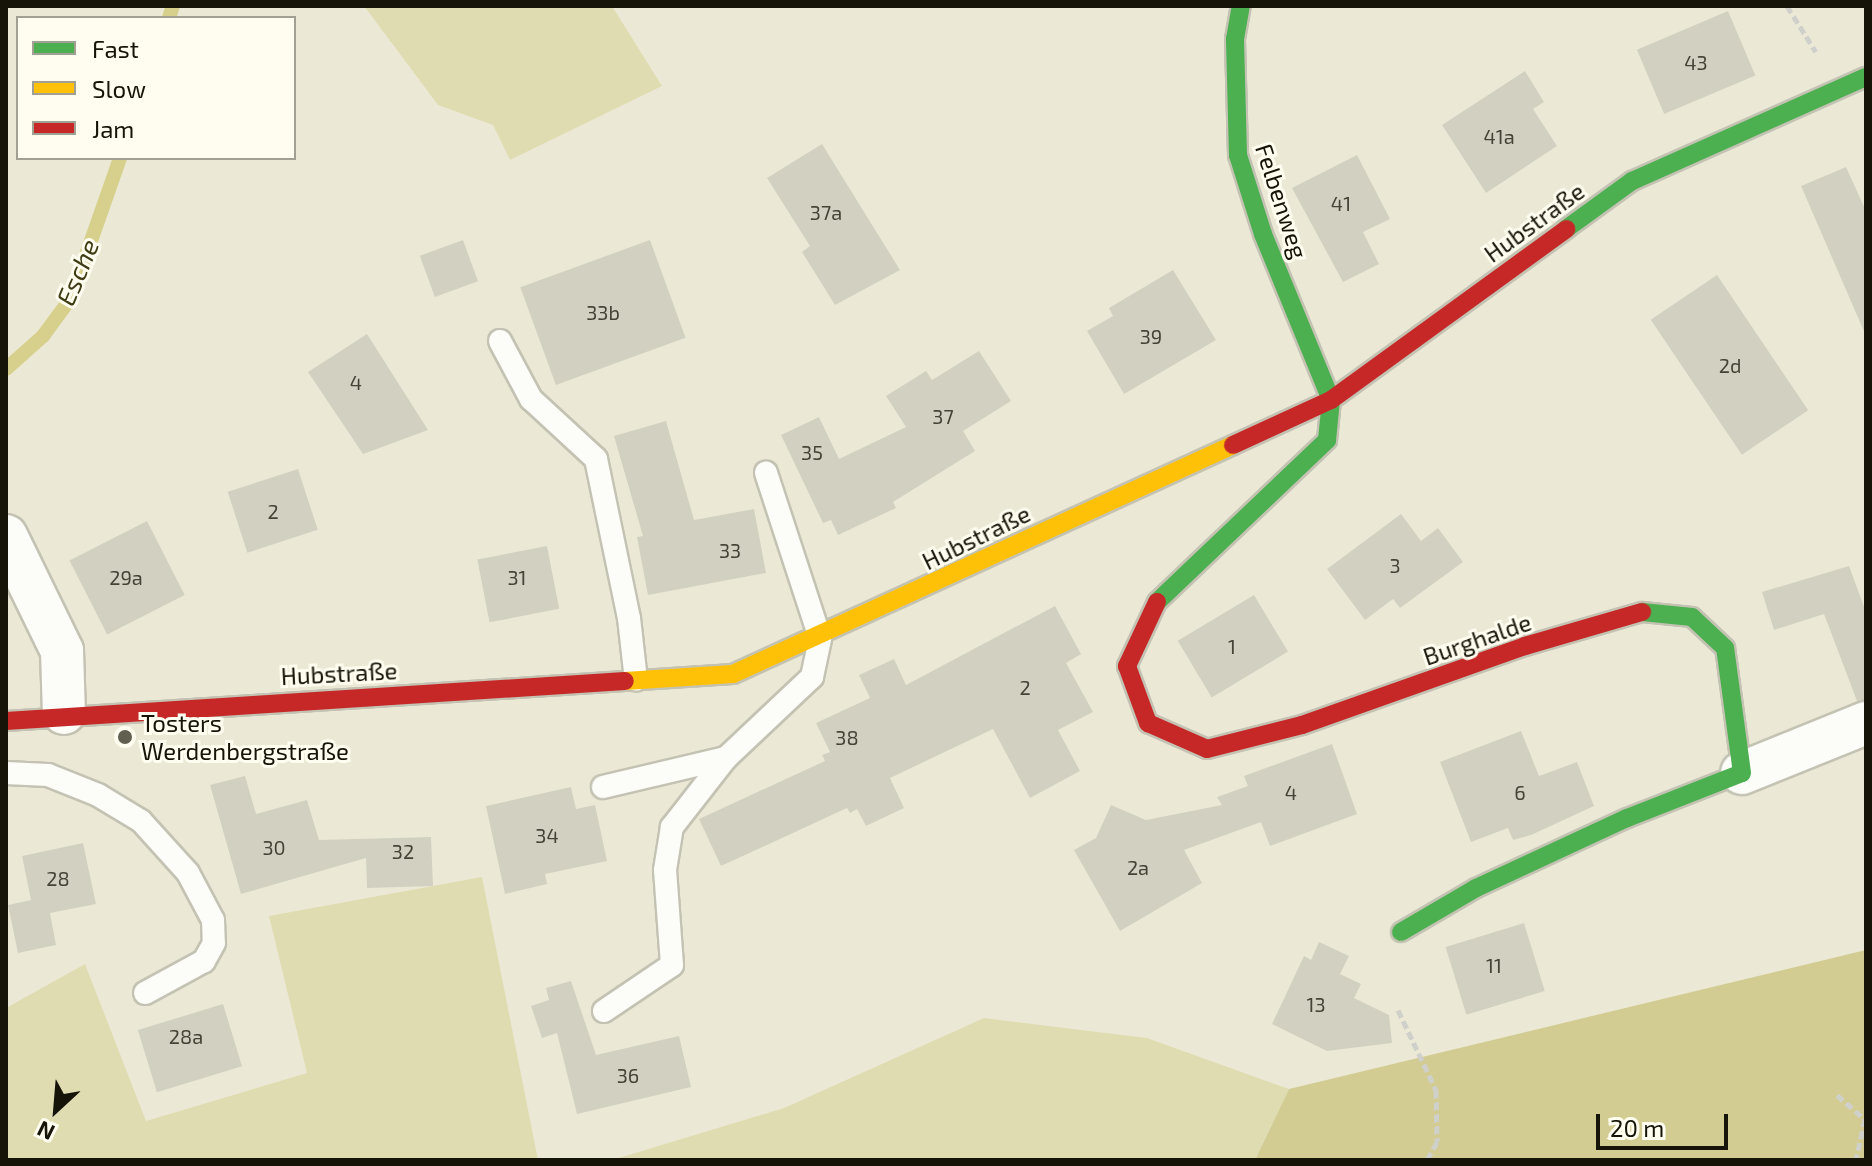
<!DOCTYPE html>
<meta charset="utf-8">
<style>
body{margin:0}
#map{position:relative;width:1872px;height:1166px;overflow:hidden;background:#ebe9d6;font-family:"Exo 2",sans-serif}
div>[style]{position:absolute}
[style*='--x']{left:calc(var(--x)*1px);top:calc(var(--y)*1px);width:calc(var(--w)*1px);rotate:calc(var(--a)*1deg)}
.green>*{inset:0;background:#e0dcb2}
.forest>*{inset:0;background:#d2cc92}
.stream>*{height:14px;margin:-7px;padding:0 7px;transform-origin:7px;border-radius:7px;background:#d7d08c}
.building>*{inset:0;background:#d2d1c1;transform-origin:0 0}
.path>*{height:5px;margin-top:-2.5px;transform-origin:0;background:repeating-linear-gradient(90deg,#d0d0ca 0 8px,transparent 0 12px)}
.roads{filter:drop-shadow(2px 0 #c4c3b3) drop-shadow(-2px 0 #c4c3b3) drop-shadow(0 2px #c4c3b3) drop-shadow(0 -2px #c4c3b3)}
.lane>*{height:22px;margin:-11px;padding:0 11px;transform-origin:11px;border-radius:11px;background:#fcfcf9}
.street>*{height:42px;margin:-21px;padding:0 21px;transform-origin:21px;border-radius:21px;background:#fcfcf9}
.fast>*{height:18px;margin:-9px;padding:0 9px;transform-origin:9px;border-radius:9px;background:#4caf50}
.slow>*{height:18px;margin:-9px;padding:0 9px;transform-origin:9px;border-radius:9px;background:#ffc107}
.jam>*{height:18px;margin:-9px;padding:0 9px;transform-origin:9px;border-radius:9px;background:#c62828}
.dots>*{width:22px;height:22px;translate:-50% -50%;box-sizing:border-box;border:4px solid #fefdef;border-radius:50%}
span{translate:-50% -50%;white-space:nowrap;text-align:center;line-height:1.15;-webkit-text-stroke:6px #fefdef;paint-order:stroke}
.number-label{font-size:20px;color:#454336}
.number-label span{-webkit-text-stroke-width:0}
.street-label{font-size:24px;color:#161408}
.poi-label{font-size:24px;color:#161408}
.left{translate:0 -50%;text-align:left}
.water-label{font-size:26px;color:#3f3c15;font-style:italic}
.frame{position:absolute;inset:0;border:8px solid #161408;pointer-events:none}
.legend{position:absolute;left:16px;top:16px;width:280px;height:144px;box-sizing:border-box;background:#fefdef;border:2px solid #a1a093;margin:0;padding:10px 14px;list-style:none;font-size:24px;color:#161408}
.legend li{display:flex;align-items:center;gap:16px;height:40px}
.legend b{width:40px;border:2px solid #a1a093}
.north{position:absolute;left:16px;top:1070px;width:80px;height:80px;-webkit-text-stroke:6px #fefdef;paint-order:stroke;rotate:206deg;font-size:22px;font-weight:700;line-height:32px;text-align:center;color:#161408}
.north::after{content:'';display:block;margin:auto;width:28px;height:36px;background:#161408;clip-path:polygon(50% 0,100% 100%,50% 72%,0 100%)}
.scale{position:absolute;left:1596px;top:1114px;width:132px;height:36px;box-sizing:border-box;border:4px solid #161408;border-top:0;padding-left:10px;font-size:24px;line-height:28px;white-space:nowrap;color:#161408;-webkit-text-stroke:6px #fefdef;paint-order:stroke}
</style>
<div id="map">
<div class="green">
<i style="clip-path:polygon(364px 6px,612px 6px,662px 86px,510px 160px,493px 125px,438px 105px)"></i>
<i style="clip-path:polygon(482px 877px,538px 1160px,6px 1160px,6px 1008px,85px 964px,146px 1121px,307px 1073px,269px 916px)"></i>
<i style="clip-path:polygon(984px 1018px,1147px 1038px,1289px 1089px,1255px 1160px,612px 1160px,784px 1108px)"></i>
</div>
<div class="forest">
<i style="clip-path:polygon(1866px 950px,1866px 1160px,1255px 1160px,1289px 1089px)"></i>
</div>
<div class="stream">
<i style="--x:169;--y:18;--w:13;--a:-72"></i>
<i style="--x:6;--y:369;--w:50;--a:-41.7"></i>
<i style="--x:43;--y:336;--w:47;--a:-53.6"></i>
<i style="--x:71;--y:298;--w:148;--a:-70.7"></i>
</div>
<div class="building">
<i style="left:1728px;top:11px;width:70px;height:99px;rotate:67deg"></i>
<i style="clip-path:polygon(1525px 71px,1544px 102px,1533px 109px,1557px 146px,1486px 193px,1442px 125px)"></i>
<i style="clip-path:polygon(822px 144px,900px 270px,835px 305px,802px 252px,810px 246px,767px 178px)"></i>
<i style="clip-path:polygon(1357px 155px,1390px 219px,1363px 232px,1379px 264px,1343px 282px,1292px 188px)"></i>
<i style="clip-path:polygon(1846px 167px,1866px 211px,1866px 336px,1801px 186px)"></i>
<i style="left:463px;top:240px;width:44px;height:46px;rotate:70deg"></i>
<i style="left:650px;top:240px;width:104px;height:138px;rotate:70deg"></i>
<i style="clip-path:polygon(1173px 270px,1216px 340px,1124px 394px,1087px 331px,1113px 316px,1109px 308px)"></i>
<i style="left:1717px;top:275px;width:163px;height:80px;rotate:56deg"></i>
<i style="clip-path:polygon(367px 334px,428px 430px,363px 454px,308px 372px)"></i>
<i style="clip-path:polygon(979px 351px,1011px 401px,963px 431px,975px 451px,893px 502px,896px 508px,838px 535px,831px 520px,823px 523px,781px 435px,819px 417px,839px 459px,906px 427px,886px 396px,926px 371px,932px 380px)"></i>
<i style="clip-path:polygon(666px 421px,694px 520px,754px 509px,766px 573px,648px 595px,637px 537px,643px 536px,614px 436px)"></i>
<i style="left:298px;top:469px;width:64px;height:74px;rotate:72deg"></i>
<i style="clip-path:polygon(1401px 514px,1421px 541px,1438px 528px,1463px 562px,1400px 608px,1393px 599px,1365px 620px,1327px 569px)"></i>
<i style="left:147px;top:521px;width:83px;height:87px;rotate:63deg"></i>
<i style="left:547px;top:546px;width:64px;height:71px;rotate:79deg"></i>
<i style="clip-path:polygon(1849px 566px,1866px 612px,1866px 700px,1857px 701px,1824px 614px,1774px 630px,1762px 592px)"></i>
<i style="left:1254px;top:595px;width:66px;height:89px;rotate:59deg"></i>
<i style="clip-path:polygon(1055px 606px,1081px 654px,1066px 663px,1093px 712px,1058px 730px,1080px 771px,1030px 798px,993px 729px,890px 778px,904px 808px,866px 826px,857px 809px,850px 813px,847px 808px,721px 866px,699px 819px,825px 761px,822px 755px,830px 752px,816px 723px,870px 698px,859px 675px,894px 659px,906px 685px)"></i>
<i style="clip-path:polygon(1521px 731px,1539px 776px,1577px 762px,1594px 806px,1531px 835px,1513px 840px,1508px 828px,1471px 842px,1440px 762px)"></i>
<i style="clip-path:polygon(1332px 744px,1357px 814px,1270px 846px,1261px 822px,1184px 850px,1202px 883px,1120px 931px,1074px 850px,1096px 838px,1111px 805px,1146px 820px,1222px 805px,1217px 797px,1248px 786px,1244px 776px)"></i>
<i style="clip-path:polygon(245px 776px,256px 814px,307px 800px,319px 840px,431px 837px,433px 886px,367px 888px,366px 858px,241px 894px,210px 785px)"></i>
<i style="clip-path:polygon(571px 787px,576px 809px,595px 805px,607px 861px,545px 874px,547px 884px,505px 894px,486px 806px)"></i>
<i style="clip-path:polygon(83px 843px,96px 904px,50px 913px,56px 945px,18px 953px,8px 905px,31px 900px,22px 856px)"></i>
<i style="left:1524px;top:923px;width:71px;height:82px;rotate:73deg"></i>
<i style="clip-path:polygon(1319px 942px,1349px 956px,1340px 974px,1361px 984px,1354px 998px,1389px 1015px,1392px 1043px,1327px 1051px,1272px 1024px,1304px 956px,1311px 960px)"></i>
<i style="clip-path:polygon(571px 981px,596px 1055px,679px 1036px,691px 1087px,577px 1114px,557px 1033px,542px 1038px,531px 1006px,549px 1000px,546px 988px)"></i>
<i style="left:223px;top:1004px;width:65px;height:89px;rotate:73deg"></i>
</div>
<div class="path">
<i style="--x:1787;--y:6;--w:54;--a:57.8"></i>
<i style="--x:1398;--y:1010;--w:89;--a:64.6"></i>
<i style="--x:1436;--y:1090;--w:52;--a:88.9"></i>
<i style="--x:1437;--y:1142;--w:21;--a:119"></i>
<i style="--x:1837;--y:1095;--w:37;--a:41"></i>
<i style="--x:1865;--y:1119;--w:42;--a:102.4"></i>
</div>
<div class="roads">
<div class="lane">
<i style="--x:500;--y:341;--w:66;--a:61.9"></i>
<i style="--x:531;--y:399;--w:88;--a:42.7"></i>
<i style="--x:596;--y:459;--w:162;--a:78.3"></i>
<i style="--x:629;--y:618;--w:62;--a:83.6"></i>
<i style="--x:6;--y:773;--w:42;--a:2.7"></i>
<i style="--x:48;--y:775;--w:54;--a:21.8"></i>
<i style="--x:98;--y:795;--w:50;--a:31.2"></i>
<i style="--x:141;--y:821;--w:70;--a:47.9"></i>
<i style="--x:188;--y:873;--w:53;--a:62"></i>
<i style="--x:213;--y:920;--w:23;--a:88"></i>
<i style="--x:214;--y:943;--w:21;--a:119"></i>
<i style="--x:204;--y:961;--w:67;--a:151.5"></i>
<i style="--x:603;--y:787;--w:126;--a:-13.3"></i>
<i style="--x:726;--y:758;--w:118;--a:-43.3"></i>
<i style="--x:812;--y:677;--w:40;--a:-78"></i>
<i style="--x:820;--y:638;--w:174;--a:-108.1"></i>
<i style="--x:604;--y:1011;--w:82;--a:-34.1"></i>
<i style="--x:672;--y:965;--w:95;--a:-94.2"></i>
<i style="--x:665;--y:870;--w:44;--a:-80.8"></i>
<i style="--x:672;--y:827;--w:88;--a:-52"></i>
</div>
<div class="street">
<i style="--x:6;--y:536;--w:128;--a:64"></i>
<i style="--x:62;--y:651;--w:62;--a:88.2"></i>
<i style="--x:1742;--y:773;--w:134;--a:-22"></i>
</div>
<div class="fast">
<i style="--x:1566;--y:229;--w:82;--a:-36"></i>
<i style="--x:1632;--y:181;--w:256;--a:-24"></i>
<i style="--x:1157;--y:602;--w:235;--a:-43.6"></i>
<i style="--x:1327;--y:440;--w:40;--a:-84.3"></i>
<i style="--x:1331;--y:400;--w:179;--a:-112.3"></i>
<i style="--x:1263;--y:234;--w:83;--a:-107.6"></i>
<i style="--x:1238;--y:155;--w:116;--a:-91.5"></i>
<i style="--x:1235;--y:39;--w:34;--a:-80"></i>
<i style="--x:1401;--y:932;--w:87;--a:-30.4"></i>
<i style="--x:1476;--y:888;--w:166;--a:-24.9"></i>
<i style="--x:1627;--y:818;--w:123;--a:-21.4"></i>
<i style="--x:1742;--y:773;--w:126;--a:-97.7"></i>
<i style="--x:1725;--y:648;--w:45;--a:-136.8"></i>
<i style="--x:1692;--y:617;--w:50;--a:-174.3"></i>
</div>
<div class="slow">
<i style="--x:625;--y:681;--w:108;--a:-3.7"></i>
<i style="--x:733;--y:674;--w:550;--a:-24.61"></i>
</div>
<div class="jam">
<i style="--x:1233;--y:445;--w:108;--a:-24.7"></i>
<i style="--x:1331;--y:400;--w:291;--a:-36"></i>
<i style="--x:1157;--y:602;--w:71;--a:115.1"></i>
<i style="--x:1127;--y:666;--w:61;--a:69.8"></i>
<i style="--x:1148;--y:723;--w:64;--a:23.8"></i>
<i style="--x:1207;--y:749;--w:98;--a:-14.2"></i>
<i style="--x:1302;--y:725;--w:237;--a:-19.5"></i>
<i style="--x:1525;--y:646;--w:122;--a:-16.2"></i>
<i style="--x:6;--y:721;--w:620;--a:-3.7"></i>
</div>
</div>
<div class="dots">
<i style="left:125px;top:737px;background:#615f50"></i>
</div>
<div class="number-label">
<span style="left:1696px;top:62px">43</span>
<span style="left:1499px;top:136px">41a</span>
<span style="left:1341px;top:203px">41</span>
<span style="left:826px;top:212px">37a</span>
<span style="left:603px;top:312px">33b</span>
<span style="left:1151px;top:336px">39</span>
<span style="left:1730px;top:365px">2d</span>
<span style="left:356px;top:382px">4</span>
<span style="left:943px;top:416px">37</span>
<span style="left:812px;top:452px">35</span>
<span style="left:273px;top:511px">2</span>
<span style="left:730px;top:550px">33</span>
<span style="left:1395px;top:565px">3</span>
<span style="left:126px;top:577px">29a</span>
<span style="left:517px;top:577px">31</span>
<span style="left:1232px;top:646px">1</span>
<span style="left:1025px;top:687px">2</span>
<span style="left:847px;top:737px">38</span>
<span style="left:1291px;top:792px">4</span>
<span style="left:1520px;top:792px">6</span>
<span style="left:547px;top:835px">34</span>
<span style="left:274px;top:847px">30</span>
<span style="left:403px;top:851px">32</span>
<span style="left:1138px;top:867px">2a</span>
<span style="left:58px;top:878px">28</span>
<span style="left:1494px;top:965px">11</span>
<span style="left:1316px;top:1004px">13</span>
<span style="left:186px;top:1036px">28a</span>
<span style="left:628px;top:1075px">36</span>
</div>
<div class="street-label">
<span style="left:1282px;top:201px;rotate:72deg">Felbenweg</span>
<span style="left:1534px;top:222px;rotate:-36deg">Hubstraße</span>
<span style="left:976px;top:537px;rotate:-26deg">Hubstraße</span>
<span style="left:1477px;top:639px;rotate:-19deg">Burghalde</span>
<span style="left:339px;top:673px;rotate:-3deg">Hubstraße</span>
</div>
<div class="poi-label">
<span class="left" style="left:141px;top:737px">Tosters<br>Werdenbergstraße</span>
</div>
<div class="water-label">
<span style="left:77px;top:272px;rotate:-67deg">Esche</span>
</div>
<div class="frame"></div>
<ul class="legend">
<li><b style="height:10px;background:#4caf50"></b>Fast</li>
<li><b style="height:10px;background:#ffc107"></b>Slow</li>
<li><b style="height:10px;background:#c62828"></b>Jam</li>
</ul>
<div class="north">N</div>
<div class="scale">20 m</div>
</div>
